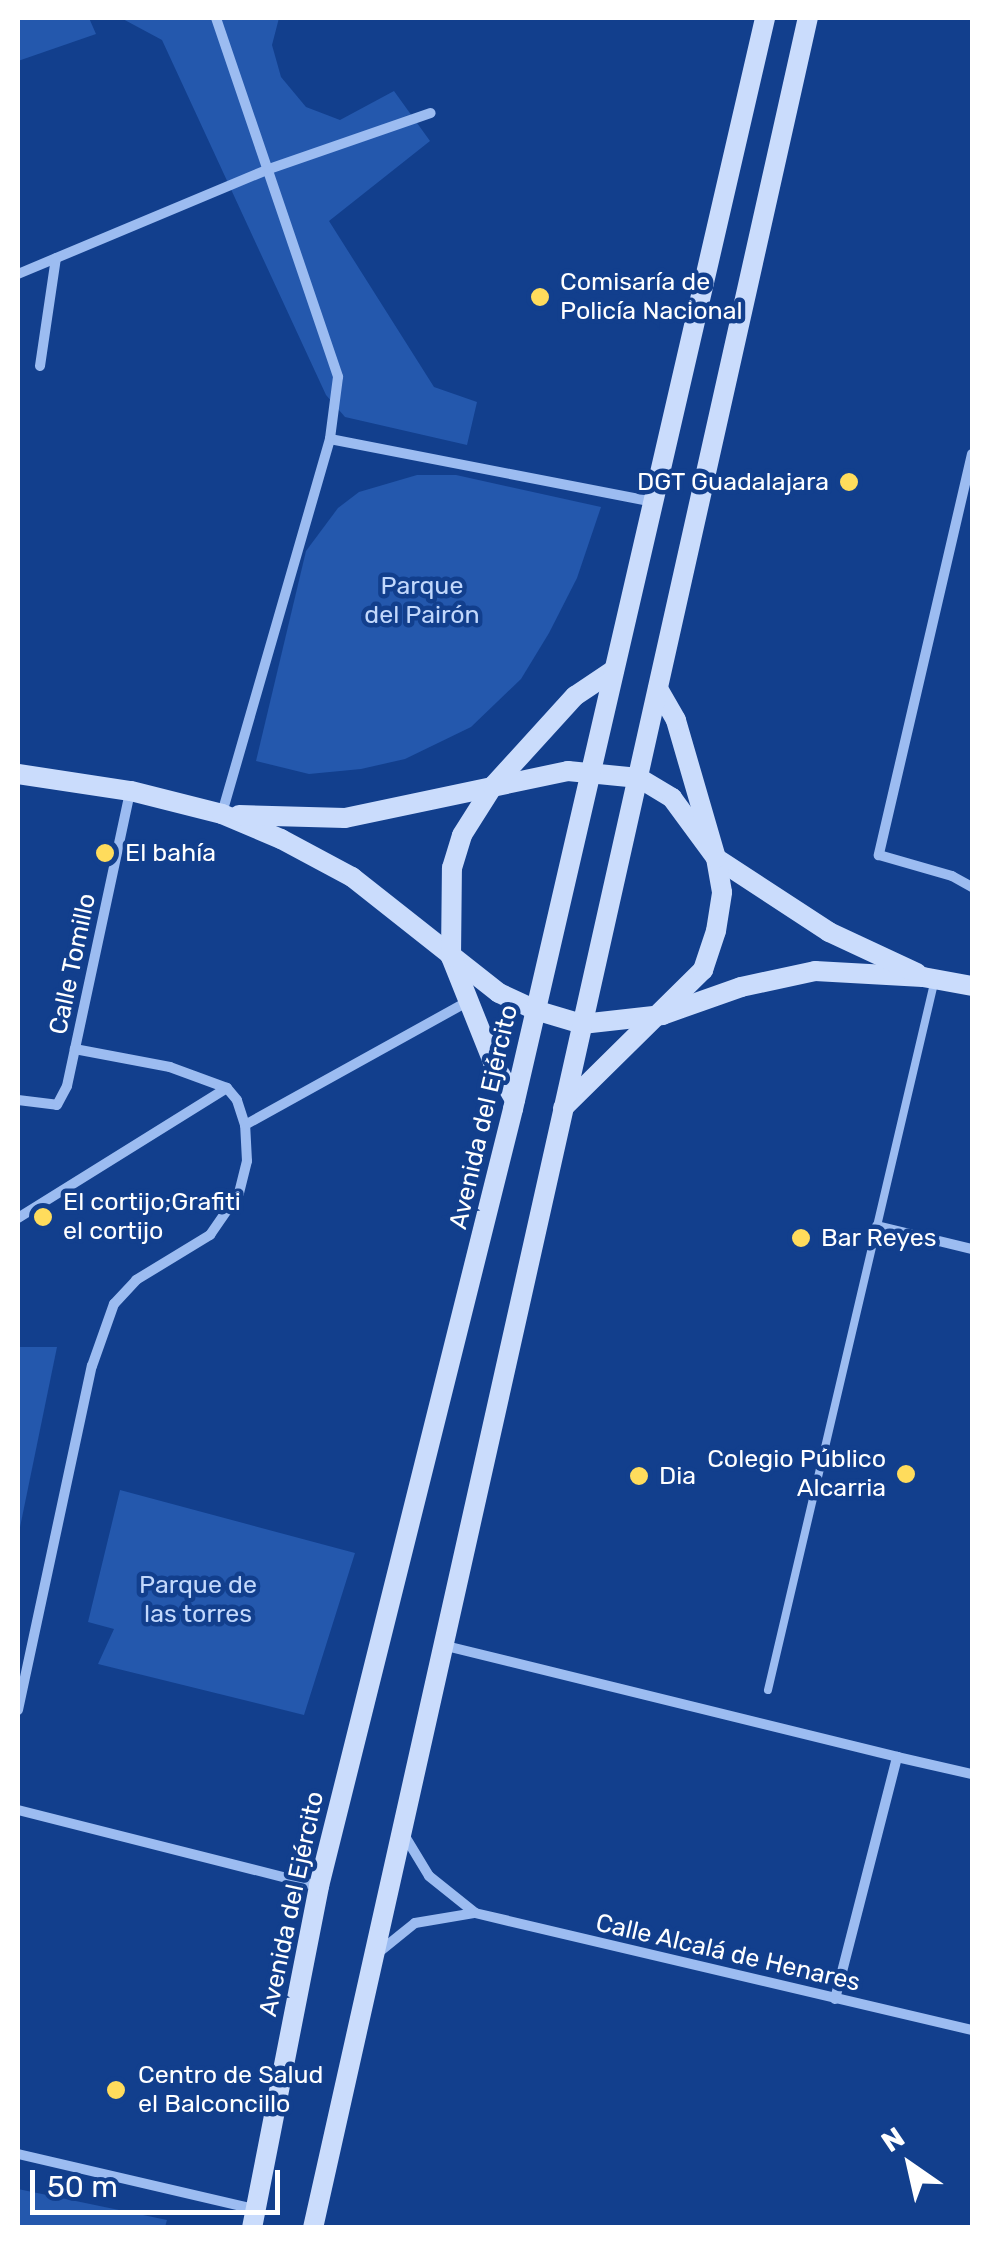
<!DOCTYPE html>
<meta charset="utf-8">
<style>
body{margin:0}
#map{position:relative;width:990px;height:2245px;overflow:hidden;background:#123f8d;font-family:Rubik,sans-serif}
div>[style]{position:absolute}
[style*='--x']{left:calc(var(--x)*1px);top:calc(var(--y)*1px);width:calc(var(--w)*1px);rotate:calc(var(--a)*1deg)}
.green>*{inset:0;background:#2458ad}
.lane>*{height:8px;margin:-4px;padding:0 4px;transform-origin:4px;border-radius:4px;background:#9cbcf1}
.street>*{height:10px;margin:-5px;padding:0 5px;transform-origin:5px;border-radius:5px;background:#9cbcf1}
.secondary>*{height:20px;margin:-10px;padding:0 10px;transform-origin:10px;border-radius:10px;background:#cadcfc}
.dots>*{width:28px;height:28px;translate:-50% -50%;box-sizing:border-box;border:5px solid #123f8d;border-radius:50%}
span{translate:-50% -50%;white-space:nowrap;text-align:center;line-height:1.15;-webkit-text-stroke:9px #123f8d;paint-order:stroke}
.poi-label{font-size:25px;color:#fff}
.left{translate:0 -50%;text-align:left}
.right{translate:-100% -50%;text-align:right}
.park-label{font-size:25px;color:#c2d8fc}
.street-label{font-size:25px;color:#fff}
.frame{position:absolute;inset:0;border:20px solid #fff;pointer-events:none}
.north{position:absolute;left:860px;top:2115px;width:100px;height:100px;-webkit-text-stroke:8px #123f8d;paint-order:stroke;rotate:326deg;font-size:28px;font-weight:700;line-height:40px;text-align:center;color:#fff}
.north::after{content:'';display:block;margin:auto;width:35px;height:45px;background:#fff;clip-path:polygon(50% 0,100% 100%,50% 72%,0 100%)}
.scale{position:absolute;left:30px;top:2170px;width:250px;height:45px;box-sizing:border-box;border:5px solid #fff;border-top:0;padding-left:12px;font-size:30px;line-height:35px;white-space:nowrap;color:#fff;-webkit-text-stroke:8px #123f8d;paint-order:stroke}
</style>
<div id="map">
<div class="green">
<i style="clip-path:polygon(18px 18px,89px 18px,96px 34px,18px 61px)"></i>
<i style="clip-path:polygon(121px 18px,279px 18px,272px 45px,281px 77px,306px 107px,340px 120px,394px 91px,430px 141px,329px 221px,434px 387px,477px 402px,467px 445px,345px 417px,326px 395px,162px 40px)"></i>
<i style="clip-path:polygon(417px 475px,456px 475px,601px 507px,577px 578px,549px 633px,521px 679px,471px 727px,405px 759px,361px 769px,309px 774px,256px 761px,306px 551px,338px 508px,359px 492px)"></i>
<i style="clip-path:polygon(18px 1347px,57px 1347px,18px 1537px)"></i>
<i style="clip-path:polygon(120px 1490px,355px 1553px,304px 1715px,98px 1664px,114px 1629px,88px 1622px)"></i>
<i style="clip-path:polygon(18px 2189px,167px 2220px,165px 2227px,18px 2227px)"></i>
</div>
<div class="lane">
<i style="--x:768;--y:1690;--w:730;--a:-76.78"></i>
</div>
<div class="street">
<i style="--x:216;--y:18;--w:379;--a:71.2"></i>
<i style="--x:338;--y:377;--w:63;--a:97.4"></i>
<i style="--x:330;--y:439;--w:390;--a:106.1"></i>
<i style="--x:18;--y:274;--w:272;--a:-22.7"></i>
<i style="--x:269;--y:169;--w:171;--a:-19.1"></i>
<i style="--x:40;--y:366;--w:109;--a:-81.6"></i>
<i style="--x:330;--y:439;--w:329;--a:11"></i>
<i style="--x:972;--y:454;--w:412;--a:103.1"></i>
<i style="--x:879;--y:855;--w:76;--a:16"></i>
<i style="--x:952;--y:876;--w:23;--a:29"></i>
<i style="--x:18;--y:1100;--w:39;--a:7"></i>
<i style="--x:57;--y:1105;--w:21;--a:-62"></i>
<i style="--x:67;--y:1086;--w:301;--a:-77.9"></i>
<i style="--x:245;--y:1125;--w:254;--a:-29"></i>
<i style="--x:18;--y:1218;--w:246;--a:-31.9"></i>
<i style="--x:877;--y:1226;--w:98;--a:13.6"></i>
<i style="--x:442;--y:1645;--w:469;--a:13.8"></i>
<i style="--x:18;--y:1710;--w:352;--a:-77.9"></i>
<i style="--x:92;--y:1366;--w:66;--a:-70.5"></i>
<i style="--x:114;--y:1304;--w:33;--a:-47"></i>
<i style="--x:136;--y:1280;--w:87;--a:-31.3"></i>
<i style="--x:210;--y:1235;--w:51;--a:-55.4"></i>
<i style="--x:239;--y:1193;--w:33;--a:-76"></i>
<i style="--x:247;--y:1161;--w:36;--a:-93"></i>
<i style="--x:245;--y:1125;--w:26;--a:-108"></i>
<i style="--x:237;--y:1100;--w:16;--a:-130"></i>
<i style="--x:227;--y:1088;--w:61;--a:-159.8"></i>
<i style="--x:170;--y:1067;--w:97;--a:-169.3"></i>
<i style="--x:18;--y:1810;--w:310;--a:14.2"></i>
<i style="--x:403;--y:1833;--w:50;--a:58.8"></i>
<i style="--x:429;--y:1876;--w:58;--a:38.7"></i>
<i style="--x:379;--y:1952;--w:46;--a:-38.9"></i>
<i style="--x:415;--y:1923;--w:61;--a:-9.5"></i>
<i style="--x:475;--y:1913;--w:511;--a:13.25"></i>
<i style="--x:835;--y:1999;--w:250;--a:-75.6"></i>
<i style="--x:897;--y:1757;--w:77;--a:12.8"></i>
<i style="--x:18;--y:2154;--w:243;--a:13.1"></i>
</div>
<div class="secondary">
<i style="--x:18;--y:774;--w:114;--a:8.6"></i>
<i style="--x:131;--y:791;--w:94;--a:14.2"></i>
<i style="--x:222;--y:814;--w:64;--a:23"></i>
<i style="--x:281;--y:839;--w:81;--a:28.2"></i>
<i style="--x:352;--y:877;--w:187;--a:38.3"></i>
<i style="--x:499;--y:993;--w:40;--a:25"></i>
<i style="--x:535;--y:1010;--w:49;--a:16.6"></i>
<i style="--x:582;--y:1024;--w:81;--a:-6.4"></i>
<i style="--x:662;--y:1015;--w:84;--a:-19.5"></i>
<i style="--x:741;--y:987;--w:76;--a:-12.2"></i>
<i style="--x:815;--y:971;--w:108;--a:3.2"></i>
<i style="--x:923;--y:977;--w:50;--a:10.4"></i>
<i style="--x:239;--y:815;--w:106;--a:1.6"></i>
<i style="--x:345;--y:818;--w:228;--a:-11.9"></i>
<i style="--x:568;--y:771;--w:71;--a:5.6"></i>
<i style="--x:639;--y:778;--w:39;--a:31"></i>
<i style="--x:672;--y:798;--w:74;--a:53.7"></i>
<i style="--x:716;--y:858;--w:135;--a:33.2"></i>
<i style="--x:829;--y:932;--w:97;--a:25"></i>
<i style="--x:515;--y:1100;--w:44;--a:-120.1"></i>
<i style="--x:493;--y:1062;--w:113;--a:-111.8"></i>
<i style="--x:451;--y:957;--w:89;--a:-89.4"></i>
<i style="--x:452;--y:868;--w:34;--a:-73"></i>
<i style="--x:462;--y:835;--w:58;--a:-57.7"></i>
<i style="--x:493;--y:786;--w:122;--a:-47.7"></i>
<i style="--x:575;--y:696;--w:47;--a:-33.7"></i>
<i style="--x:563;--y:1108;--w:197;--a:-44.6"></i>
<i style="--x:703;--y:970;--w:41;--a:-71.6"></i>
<i style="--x:716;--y:931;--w:39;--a:-81"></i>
<i style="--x:722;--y:892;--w:35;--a:-100"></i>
<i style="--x:716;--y:858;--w:144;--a:-106.2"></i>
<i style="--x:676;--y:720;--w:36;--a:-120"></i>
<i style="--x:252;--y:2228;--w:349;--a:-78.9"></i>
<i style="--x:319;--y:1886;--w:801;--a:-75.98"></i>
<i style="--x:513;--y:1109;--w:1120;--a:-76.99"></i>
<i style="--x:313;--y:2228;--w:2265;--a:-77.38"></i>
</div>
<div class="dots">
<i style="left:540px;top:297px;background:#ffdc5c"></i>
<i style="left:849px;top:482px;background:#ffdc5c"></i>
<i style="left:105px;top:853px;background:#ffdc5c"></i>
<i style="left:43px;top:1217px;background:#ffdc5c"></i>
<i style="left:801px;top:1238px;background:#ffdc5c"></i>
<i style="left:906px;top:1474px;background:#ffdc5c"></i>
<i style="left:639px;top:1476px;background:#ffdc5c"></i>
<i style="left:116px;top:2090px;background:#ffdc5c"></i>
</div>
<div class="poi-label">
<span class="left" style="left:560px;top:297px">Comisaría de<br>Policía Nacional</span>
<span class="right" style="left:829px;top:482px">DGT Guadalajara</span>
<span class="left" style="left:125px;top:853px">El bahía</span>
<span class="left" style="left:63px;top:1217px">El cortijo;Grafiti<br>el cortijo</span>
<span class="left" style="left:821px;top:1238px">Bar Reyes</span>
<span class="right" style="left:886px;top:1474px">Colegio Público<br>Alcarria</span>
<span class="left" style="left:659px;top:1476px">Dia</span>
<span class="left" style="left:138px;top:2090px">Centro de Salud<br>el Balconcillo</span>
</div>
<div class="park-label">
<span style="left:422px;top:601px">Parque<br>del Pairón</span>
<span style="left:198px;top:1600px">Parque de<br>las torres</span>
</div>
<div class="street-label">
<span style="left:73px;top:964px;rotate:-78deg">Calle Tomillo</span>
<span style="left:484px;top:1117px;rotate:-77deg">Avenida del Ejército</span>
<span style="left:292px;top:1904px;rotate:-78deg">Avenida del Ejército</span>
<span style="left:728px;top:1953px;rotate:13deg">Calle Alcalá de Henares</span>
</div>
<div class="frame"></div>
<div class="north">N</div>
<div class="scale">50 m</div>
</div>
